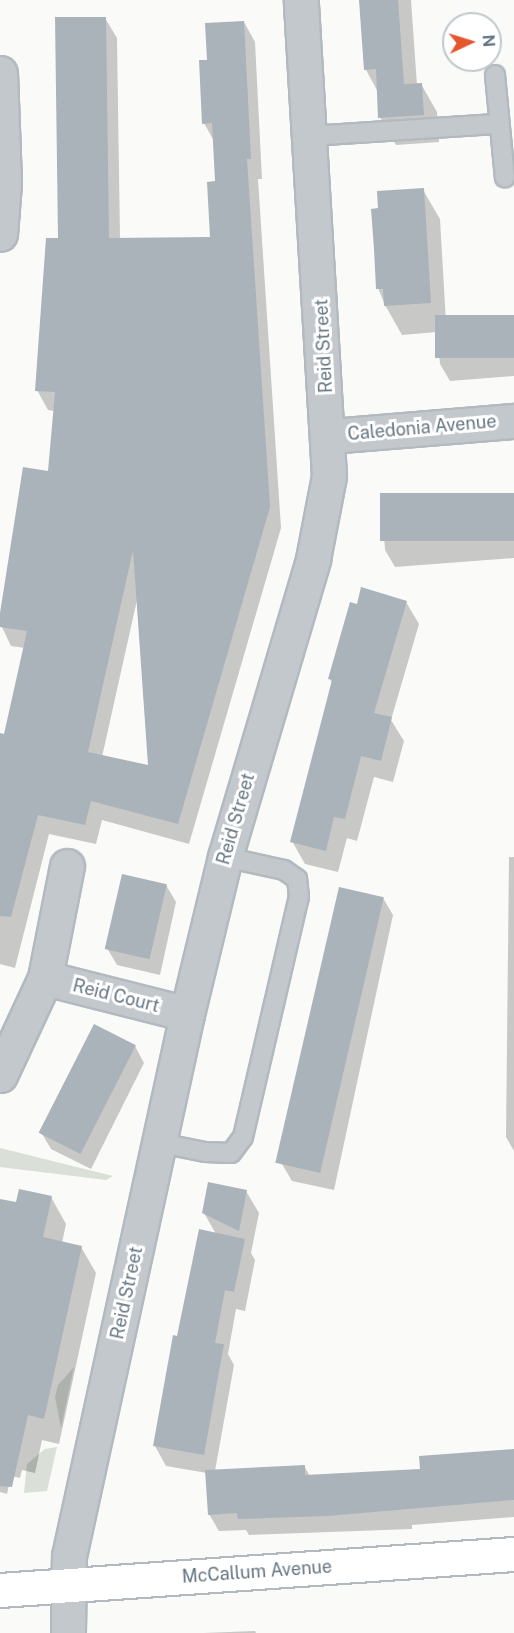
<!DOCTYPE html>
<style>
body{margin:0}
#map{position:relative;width:514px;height:1633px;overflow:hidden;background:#fafaf8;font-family:"Public Sans",sans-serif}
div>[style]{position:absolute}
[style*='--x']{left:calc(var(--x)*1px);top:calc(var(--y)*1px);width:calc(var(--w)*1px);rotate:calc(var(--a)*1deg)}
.green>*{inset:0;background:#dadfd7}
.shadow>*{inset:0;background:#0003}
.building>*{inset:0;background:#aab3b9;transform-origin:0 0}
.roads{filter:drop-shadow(2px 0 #b3babf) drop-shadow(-2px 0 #b3babf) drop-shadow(0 2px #b3babf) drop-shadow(0 -2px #b3babf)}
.lane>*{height:18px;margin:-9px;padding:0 9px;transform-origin:9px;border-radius:9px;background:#c3c8cc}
.street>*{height:33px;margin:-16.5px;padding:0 16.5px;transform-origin:16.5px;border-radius:16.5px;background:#c3c8cc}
.secondary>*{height:33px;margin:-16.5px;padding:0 16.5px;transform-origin:16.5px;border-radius:16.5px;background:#fff}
span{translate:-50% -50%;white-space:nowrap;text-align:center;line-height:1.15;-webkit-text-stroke:6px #fff;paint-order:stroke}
.street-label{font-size:18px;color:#657683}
.north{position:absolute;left:442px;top:12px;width:60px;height:60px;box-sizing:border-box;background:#fff;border:2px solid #c1c8cd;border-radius:50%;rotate:86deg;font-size:16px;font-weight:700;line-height:24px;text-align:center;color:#657683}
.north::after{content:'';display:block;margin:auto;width:21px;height:27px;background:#e4572e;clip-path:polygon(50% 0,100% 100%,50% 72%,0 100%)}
</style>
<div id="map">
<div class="green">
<i style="clip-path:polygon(0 1148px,113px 1176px,106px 1180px,0 1167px)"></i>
<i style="clip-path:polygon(74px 1367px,61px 1428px,55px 1397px,58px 1385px)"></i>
<i style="clip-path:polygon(57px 1447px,47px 1491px,24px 1493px,27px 1464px,45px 1449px)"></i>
</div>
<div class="shadow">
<i style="clip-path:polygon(360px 0,411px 0,417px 85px,421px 84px,437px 112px,439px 142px,396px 145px,380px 117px,378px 92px,366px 70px)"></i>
<i style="clip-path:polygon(evenodd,105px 18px,117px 38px,120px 239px,211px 239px,216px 183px,214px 141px,204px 123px,208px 61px,244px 22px,255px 42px,262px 179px,258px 179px,281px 528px,189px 844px,102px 820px,96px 844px,49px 834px,15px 968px,0 964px,0 735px,5px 736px,25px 648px,11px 646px,0 623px,50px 473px,55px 411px,48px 410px,37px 390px,59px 240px,105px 18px,137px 600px,149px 767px,102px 757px,137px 600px)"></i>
<i style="clip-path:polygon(423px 190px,440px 219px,446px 322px,514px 317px,514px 376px,450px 381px,440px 364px,437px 332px,402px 335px,385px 305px,378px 288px)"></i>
<i style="clip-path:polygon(514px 495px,514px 558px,395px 567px,385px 550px,382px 505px)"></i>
<i style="clip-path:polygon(406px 602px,419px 624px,391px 720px,404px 741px,393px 782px,374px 777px,357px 841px,347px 838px,338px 872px,305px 864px,292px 841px,332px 683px,330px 679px,358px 606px)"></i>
<i style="clip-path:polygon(509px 857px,514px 857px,514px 1151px,506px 1137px)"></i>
<i style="clip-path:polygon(166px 885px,176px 902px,160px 975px,117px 965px,107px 948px)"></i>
<i style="clip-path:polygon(383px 898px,393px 915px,334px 1190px,292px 1181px,282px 1164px)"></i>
<i style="clip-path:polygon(135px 1046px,144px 1063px,91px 1169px,51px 1149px,41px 1132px)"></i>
<i style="clip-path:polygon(246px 1191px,259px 1213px,251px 1253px,255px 1260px,245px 1311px,236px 1309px,228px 1354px,234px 1365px,215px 1471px,304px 1466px,310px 1476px,421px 1470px,514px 1451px,514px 1517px,412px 1525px,412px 1529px,249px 1535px,246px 1530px,219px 1531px,209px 1514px,207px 1473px,166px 1466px,155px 1446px,178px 1338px,216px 1234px,204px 1213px)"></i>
<i style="clip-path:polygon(51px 1197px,66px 1224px,62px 1243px,81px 1247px,96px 1273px,59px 1444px,42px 1440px,35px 1473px,22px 1470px,20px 1478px,11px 1476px,7px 1494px,0 1492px,0 1201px,17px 1204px)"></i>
<i style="clip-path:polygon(255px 1631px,256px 1633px,204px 1633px)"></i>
</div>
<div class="building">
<i style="clip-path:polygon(359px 0,398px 0,404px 84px,422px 83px,424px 115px,378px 118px,376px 69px,364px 70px)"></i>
<i style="clip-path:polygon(evenodd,55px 17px,106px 17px,109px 238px,210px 237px,207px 182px,215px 181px,212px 123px,202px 124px,199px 60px,207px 60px,205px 23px,244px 21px,251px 159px,247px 159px,270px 507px,178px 824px,91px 801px,85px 825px,38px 815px,11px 917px,0 916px,0 733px,4px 734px,27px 631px,0 627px,0 613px,23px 467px,48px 471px,55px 392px,35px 391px,46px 238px,58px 238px,55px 17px,133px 550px,148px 765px,88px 752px,133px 550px)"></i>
<i style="clip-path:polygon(424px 188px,431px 303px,384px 306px,383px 289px,376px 289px,374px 249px,371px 209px,378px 208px,377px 191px)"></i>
<i style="left:514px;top:315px;width:43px;height:79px;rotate:90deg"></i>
<i style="left:514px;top:493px;width:48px;height:134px;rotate:90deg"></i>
<i style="clip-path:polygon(361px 587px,407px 601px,374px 713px,392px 717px,381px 761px,361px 756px,345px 819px,334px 817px,326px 851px,290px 842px,332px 680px,328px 679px,350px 602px,357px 604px)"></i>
<i style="left:122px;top:874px;width:46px;height:77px;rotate:13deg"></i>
<i style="left:339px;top:887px;width:46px;height:283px;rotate:13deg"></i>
<i style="left:94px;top:1024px;width:47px;height:122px;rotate:27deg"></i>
<i style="clip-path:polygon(208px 1182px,247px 1190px,239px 1231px,202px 1213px)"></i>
<i style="clip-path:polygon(19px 1189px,52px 1196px,43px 1237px,82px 1246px,44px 1419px,28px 1415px,12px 1487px,0 1486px,0 1199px,16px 1202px)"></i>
<i style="clip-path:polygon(199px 1229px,245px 1239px,234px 1292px,225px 1290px,215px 1343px,224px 1344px,204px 1455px,153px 1446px,173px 1335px,177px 1336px)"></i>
<i style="clip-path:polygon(514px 1449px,514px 1500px,327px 1516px,238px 1519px,237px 1513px,208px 1515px,205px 1470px,305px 1465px,305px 1475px,420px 1469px,419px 1456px)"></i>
</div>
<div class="roads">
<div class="lane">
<i style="--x:495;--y:75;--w:103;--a:84.5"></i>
<i style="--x:311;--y:136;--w:188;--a:-3.7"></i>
<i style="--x:160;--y:1143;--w:46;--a:11.3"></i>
<i style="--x:205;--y:1152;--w:26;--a:2"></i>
<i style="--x:231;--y:1153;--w:20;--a:-53"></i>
<i style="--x:243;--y:1137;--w:246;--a:-76.9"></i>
<i style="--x:299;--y:897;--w:18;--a:-96"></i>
<i style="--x:297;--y:879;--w:16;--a:-145"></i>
<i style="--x:284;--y:870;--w:60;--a:-167.6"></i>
</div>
<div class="street">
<i style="--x:0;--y:73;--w:110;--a:87.9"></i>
<i style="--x:4;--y:183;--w:51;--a:94.5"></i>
<i style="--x:330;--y:436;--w:185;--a:-4.7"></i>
<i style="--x:45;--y:978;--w:146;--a:14.2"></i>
<i style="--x:0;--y:1075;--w:107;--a:-65.1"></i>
<i style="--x:45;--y:978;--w:114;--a:-78.9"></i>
<i style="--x:68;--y:1633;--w:77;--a:-89.3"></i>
<i style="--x:69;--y:1556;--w:555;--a:-77.72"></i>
<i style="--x:187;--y:1014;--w:162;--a:-76.4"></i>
<i style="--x:225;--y:857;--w:311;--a:-73.5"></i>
<i style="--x:313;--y:559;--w:85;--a:-79.1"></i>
<i style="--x:329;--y:476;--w:477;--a:-93.4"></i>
</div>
<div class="secondary">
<i style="--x:0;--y:1590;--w:515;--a:-4.01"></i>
</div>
</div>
<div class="street-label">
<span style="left:324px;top:346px;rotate:-93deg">Reid Street</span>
<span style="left:422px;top:428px;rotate:-5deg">Caledonia Avenue</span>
<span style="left:236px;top:819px;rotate:-74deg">Reid Street</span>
<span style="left:116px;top:996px;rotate:14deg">Reid Court</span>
<span style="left:127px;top:1293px;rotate:-78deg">Reid Street</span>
<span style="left:257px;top:1572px;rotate:-4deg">McCallum Avenue</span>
</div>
<div class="north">N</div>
</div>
